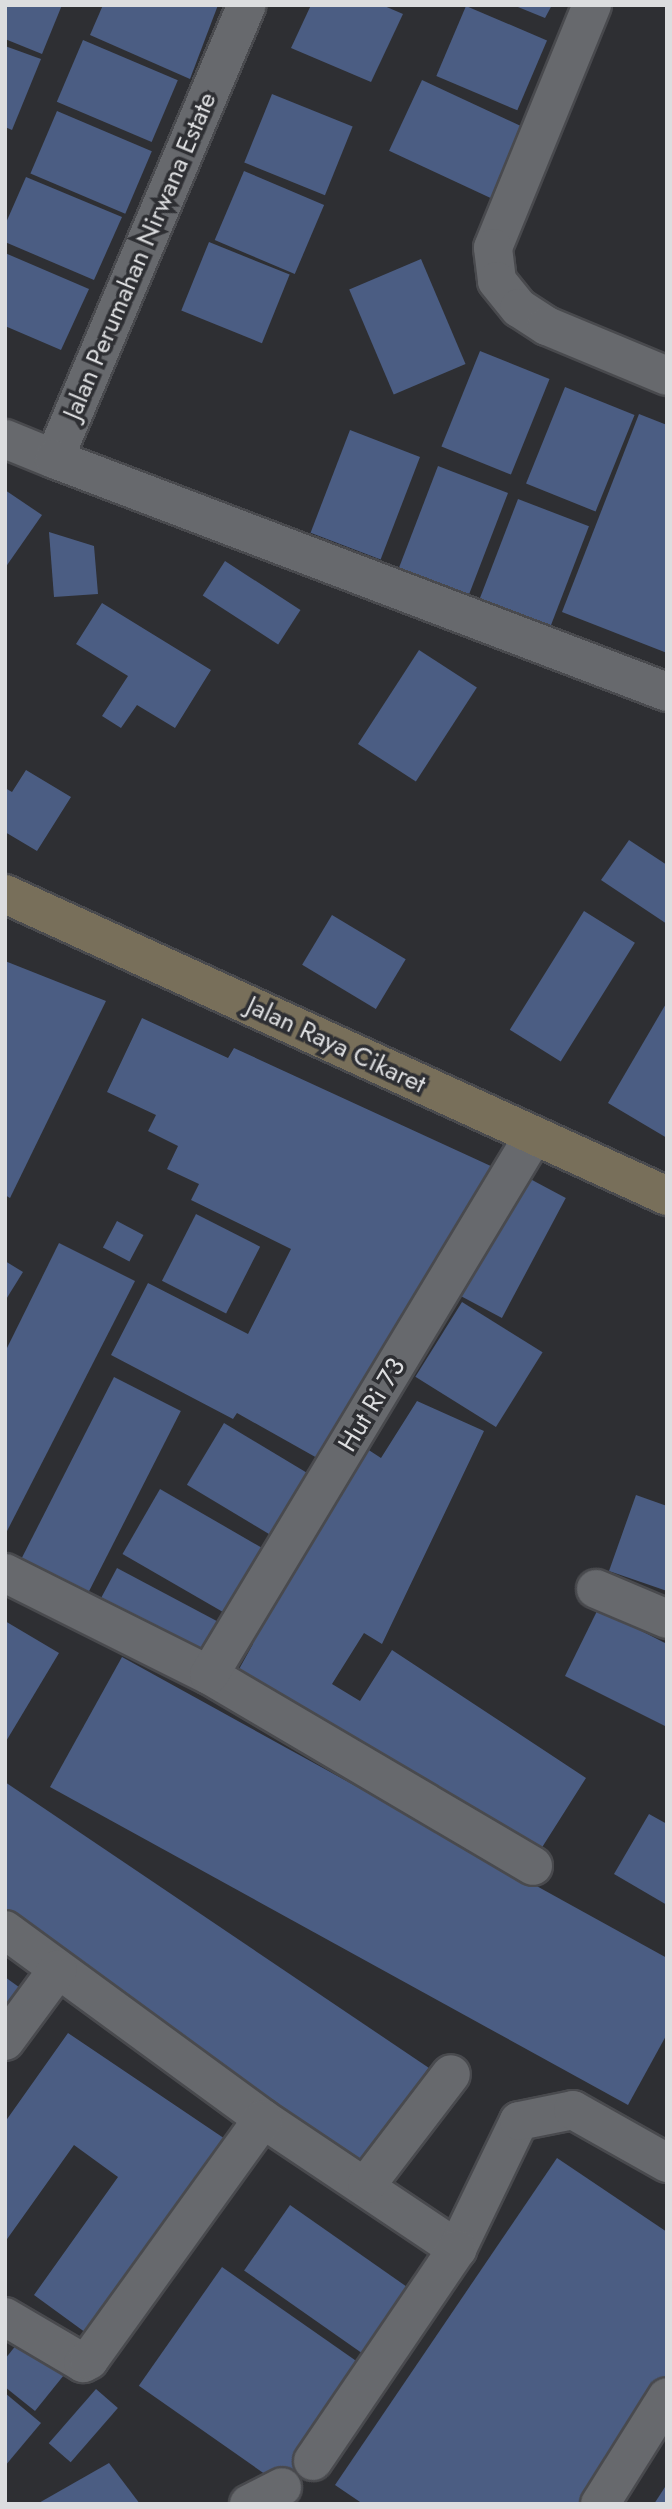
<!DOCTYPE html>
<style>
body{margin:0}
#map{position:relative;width:672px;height:2509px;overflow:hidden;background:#2e2f33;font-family:Jost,sans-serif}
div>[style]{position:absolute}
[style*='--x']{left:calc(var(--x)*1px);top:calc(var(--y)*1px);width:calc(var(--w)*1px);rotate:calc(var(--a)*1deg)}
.building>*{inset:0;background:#4b5d83;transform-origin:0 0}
.roads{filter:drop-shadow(2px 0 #494a4e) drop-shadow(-2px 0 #494a4e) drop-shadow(0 2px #494a4e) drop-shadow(0 -2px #494a4e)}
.street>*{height:38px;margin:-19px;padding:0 19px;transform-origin:19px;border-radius:19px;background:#67696d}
.secondary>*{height:38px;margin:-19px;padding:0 19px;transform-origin:19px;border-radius:19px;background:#786f5a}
span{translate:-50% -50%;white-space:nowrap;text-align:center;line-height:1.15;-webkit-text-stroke:7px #2e2f33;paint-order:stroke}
.street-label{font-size:26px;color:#dcdddf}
.frame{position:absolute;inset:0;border:7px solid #dcdddf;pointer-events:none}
</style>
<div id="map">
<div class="building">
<i style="clip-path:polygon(5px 5px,62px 5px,42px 54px,5px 39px)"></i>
<i style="clip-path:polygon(103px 5px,218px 5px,190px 79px,90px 35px)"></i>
<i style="clip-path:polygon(311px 5px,382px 5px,403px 14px,371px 82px,291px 48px)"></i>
<i style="clip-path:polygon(513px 5px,552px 5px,545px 18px)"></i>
<i style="left:466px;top:6px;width:88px;height:76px;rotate:23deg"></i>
<i style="left:83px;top:40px;width:103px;height:67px;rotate:23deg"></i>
<i style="clip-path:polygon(5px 46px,41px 59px,12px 130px,5px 127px)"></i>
<i style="left:422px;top:80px;width:115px;height:78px;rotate:25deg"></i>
<i style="left:272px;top:94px;width:87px;height:74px;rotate:22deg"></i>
<i style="left:57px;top:111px;width:103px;height:68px;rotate:23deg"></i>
<i style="left:244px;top:171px;width:87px;height:75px;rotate:23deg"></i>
<i style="clip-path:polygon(26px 177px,122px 217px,94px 280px,5px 242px,5px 225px)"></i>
<i style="left:209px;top:242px;width:87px;height:74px;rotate:22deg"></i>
<i style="clip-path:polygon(5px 253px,89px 289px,61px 350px,5px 326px)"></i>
<i style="left:421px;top:259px;width:114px;height:78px;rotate:67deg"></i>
<i style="left:480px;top:351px;width:75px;height:103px;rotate:22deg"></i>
<i style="left:565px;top:387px;width:75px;height:104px;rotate:22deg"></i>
<i style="clip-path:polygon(639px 414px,667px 425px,667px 653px,562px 612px)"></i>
<i style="left:350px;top:430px;width:75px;height:110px;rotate:21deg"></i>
<i style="left:438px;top:466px;width:75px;height:110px;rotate:21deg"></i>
<i style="clip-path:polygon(5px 490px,42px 515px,5px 568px)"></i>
<i style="left:518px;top:499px;width:76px;height:109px;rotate:21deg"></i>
<i style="clip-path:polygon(49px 532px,94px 546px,98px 594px,54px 597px)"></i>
<i style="left:225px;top:561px;width:90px;height:41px;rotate:33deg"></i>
<i style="clip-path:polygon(102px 603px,211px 670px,175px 728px,137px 705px,121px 728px,102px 716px,128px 676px,76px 644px)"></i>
<i style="left:419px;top:650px;width:69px;height:112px;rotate:33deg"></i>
<i style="clip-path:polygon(26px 770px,71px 797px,37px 851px,5px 832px,5px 788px,12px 792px)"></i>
<i style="clip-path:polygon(629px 840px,667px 865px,667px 924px,601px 880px)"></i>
<i style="left:584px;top:911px;width:60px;height:140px;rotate:32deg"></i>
<i style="left:332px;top:915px;width:86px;height:58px;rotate:31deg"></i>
<i style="clip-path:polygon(5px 961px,106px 1001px,10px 1198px,5px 1195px)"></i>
<i style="clip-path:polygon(667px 1002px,667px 1138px,608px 1103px)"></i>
<i style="clip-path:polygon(142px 1018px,228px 1058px,234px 1048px,506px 1173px,326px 1463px,237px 1413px,233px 1419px,111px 1355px,148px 1283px,248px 1334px,291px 1249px,191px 1200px,199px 1184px,167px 1169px,178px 1146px,148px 1131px,156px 1115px,107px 1092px)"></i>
<i style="left:519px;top:1173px;width:53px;height:136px;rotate:28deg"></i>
<i style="left:196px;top:1214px;width:72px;height:75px;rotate:27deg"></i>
<i style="left:117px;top:1221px;width:30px;height:30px;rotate:28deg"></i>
<i style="clip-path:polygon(59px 1243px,135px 1281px,5px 1535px,5px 1352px)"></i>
<i style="clip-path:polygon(5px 1261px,23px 1272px,5px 1301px)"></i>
<i style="left:462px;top:1302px;width:95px;height:88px;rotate:32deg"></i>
<i style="left:114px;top:1377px;width:75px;height:216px;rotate:27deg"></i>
<i style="clip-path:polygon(417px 1401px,484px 1431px,382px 1644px,364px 1633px,332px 1684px,360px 1701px,392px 1650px,586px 1778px,534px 1860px,501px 1825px,454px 1796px,447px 1800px,233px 1680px,253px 1644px,240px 1637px,361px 1445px,381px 1458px)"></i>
<i style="left:224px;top:1423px;width:103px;height:72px;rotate:31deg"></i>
<i style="left:160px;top:1489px;width:122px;height:75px;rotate:30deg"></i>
<i style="clip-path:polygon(636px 1495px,667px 1506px,667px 1591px,609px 1571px)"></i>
<i style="left:117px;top:1568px;width:114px;height:48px;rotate:28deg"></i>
<i style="clip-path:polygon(598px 1609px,667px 1644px,667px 1727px,565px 1676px)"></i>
<i style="clip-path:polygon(5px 1621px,59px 1653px,5px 1743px)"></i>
<i style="clip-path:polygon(122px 1657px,667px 1958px,667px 2034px,628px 2105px,50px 1787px)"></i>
<i style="left:5px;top:1782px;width:511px;height:117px;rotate:34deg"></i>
<i style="clip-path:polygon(649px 1814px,667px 1824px,667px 1905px,614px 1874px)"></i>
<i style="clip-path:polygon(5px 1977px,34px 1998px,5px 2039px)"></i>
<i style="clip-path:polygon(68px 2033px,237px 2147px,93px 2338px,34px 2295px,118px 2177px,74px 2145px,5px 2242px,5px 2122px)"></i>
<i style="clip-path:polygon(557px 2158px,667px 2232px,667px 2385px,593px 2504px,363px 2504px,335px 2485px)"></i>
<i style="left:290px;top:2205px;width:158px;height:80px;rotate:35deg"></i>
<i style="left:222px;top:2267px;width:184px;height:145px;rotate:35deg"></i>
<i style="clip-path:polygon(21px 2339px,64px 2375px,35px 2411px,5px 2387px,5px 2359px)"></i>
<i style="left:96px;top:2389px;width:29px;height:72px;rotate:41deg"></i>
<i style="clip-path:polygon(5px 2393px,41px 2423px,5px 2466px)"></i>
<i style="clip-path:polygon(109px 2463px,140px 2504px,37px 2504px)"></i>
<i style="clip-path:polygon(667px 2484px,667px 2504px,654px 2504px)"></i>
</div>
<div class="roads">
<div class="street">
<i style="--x:592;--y:5;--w:262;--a:112.2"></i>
<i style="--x:493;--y:248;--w:33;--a:83"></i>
<i style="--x:497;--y:281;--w:35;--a:51"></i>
<i style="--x:519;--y:308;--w:33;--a:33"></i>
<i style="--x:547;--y:326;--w:130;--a:22.6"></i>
<i style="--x:5;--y:439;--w:53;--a:22.2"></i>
<i style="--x:54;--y:459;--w:493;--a:-67"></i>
<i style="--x:54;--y:459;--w:656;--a:20.81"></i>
<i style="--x:5;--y:1573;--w:228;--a:26.6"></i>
<i style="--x:209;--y:1675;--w:376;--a:30.5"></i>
<i style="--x:596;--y:1589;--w:77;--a:22.9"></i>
<i style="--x:209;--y:1675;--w:630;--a:-58.96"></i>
<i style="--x:5;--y:1930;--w:320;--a:36.2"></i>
<i style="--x:263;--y:2119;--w:234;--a:33.8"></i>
<i style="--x:457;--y:2249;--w:142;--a:-64.2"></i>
<i style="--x:519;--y:2121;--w:55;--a:-11.5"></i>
<i style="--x:573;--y:2110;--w:108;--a:29.4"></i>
<i style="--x:5;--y:2041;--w:89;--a:-53.6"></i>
<i style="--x:367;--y:2184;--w:138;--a:-52.6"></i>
<i style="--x:5;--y:2317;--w:91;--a:30.5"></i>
<i style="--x:83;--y:2363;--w:7;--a:-27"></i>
<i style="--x:89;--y:2360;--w:297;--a:-54.2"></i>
<i style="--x:313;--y:2461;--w:256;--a:-55.8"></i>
<i style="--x:249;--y:2504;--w:37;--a:-27"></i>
<i style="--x:600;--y:2504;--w:126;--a:-57.9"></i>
</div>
<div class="secondary">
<i style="--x:5;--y:894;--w:728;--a:24.52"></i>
</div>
</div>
<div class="street-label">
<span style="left:140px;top:256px;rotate:-67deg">Jalan Perumahan Nirwana Estate</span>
<span style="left:336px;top:1045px;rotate:25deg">Jalan Raya Cikaret</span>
<span style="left:372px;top:1405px;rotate:-59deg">Hut Ri 73</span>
</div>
<div class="frame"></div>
</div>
